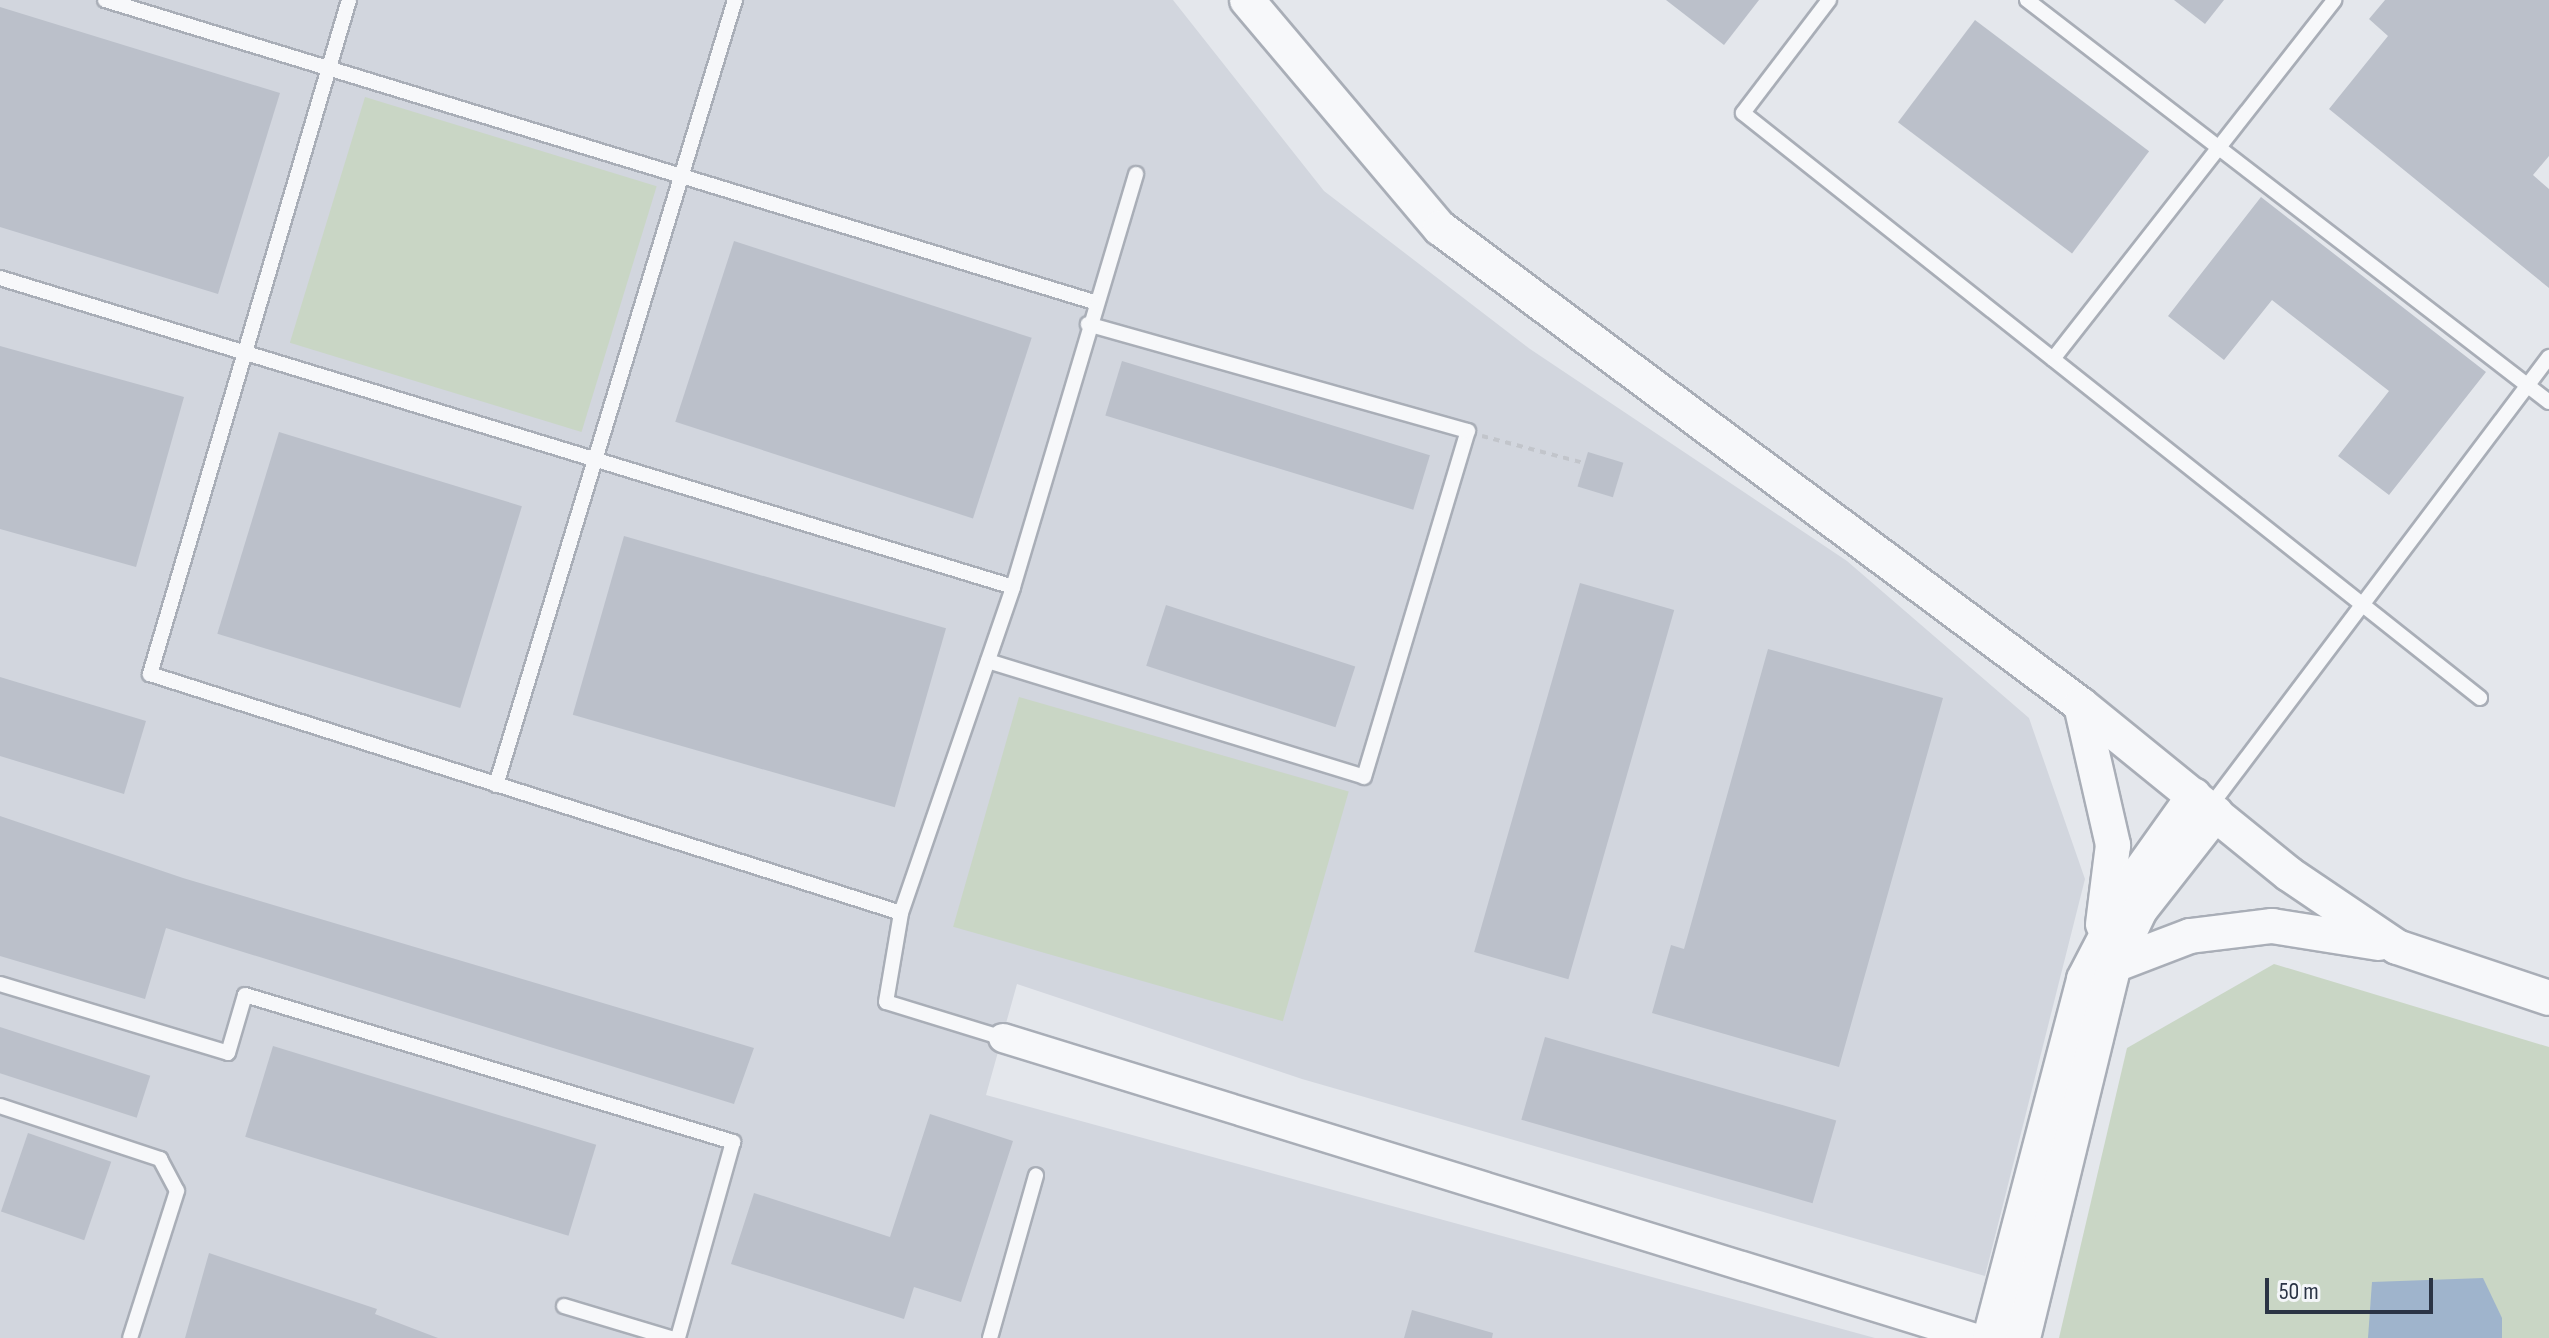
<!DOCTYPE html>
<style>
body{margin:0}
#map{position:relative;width:2549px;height:1338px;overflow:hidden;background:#e4e7ec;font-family:"Sofia Sans Condensed",sans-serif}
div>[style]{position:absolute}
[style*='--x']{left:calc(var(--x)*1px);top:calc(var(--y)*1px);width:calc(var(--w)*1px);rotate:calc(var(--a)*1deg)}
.built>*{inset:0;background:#d2d6de}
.green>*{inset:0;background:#c9d6c5;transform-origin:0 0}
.water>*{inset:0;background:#9fb4cc}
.building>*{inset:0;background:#bbc0ca;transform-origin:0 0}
.path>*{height:4px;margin-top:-2px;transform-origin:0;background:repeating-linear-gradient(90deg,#c2c5cb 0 6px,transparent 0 12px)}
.roads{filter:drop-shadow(2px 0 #a9aeb7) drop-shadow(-2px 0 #a9aeb7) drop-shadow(0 2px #a9aeb7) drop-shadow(0 -2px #a9aeb7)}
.service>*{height:14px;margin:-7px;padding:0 7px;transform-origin:7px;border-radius:7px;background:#f7f8fa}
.minor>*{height:28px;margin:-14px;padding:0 14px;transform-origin:14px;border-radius:14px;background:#f7f8fa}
.tertiary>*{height:34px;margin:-17px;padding:0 17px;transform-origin:17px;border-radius:17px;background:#f7f8fa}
span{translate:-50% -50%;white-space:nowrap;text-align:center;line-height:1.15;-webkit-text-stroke:6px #f4f6f9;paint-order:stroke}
.scale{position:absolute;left:2265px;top:1278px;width:168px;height:36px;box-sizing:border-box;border:4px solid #2b3445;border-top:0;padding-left:10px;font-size:24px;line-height:28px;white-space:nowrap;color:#2b3445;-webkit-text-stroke:6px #f4f6f9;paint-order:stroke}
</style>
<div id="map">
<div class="built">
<i style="clip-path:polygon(0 0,1173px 0,1324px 191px,1530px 349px,1847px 561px,2029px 718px,2085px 879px,1985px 1276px,1302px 1079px,1017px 984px,986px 1095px,1875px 1338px,0 1338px)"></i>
</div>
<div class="green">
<i style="left:365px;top:97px;width:305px;height:257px;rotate:17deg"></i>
<i style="left:1019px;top:697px;width:343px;height:239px;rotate:16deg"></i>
<i style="clip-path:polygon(2274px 964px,2549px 1047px,2549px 1338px,2059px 1338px,2127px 1048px)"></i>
</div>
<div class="water">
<i style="clip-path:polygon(2483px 1278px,2502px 1318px,2502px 1338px,2368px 1338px,2372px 1282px)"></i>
</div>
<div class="building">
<i style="clip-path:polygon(1666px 0,1759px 0,1724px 45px)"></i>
<i style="clip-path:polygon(2174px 0,2224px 0,2205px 24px)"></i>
<i style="clip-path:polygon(2385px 0,2549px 0,2549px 156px,2533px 175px,2549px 189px,2549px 288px,2329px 109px,2388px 36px,2369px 19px)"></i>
<i style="clip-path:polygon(0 7px,280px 93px,218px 294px,0 227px)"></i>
<i style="left:1975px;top:20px;width:218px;height:128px;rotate:37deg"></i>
<i style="clip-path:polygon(2261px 197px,2486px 372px,2389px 495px,2338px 456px,2389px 391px,2272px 300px,2224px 360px,2168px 316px)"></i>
<i style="left:734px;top:241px;width:313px;height:190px;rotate:18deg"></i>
<i style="clip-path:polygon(0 346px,184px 397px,136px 567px,0 529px)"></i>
<i style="left:1122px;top:361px;width:322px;height:57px;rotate:17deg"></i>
<i style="left:279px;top:432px;width:254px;height:211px;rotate:17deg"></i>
<i style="left:1588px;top:452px;width:37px;height:36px;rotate:17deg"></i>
<i style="left:624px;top:536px;width:335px;height:186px;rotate:16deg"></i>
<i style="left:1580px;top:583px;width:98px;height:384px;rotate:16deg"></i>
<i style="left:1166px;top:605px;width:199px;height:64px;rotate:18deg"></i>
<i style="clip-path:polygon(1768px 649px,1943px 698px,1839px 1067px,1652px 1013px,1671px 945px,1684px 949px)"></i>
<i style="clip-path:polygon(0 677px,146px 721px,124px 794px,0 756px)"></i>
<i style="clip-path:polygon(0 816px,183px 878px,754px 1048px,734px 1104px,166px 928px,145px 999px,0 956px)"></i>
<i style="left:0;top:1027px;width:158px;height:44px;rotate:18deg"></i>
<i style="left:1545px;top:1037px;width:303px;height:86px;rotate:16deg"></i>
<i style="left:273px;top:1046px;width:338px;height:95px;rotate:17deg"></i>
<i style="clip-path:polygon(930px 1114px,1013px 1141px,961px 1302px,914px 1287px,904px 1319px,731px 1264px,754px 1193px,890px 1237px)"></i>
<i style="left:28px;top:1133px;width:88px;height:83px;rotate:19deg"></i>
<i style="clip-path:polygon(209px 1253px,377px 1309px,375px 1314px,438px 1338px,185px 1338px)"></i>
<i style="clip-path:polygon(1412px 1310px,1493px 1333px,1492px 1338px,1404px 1338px)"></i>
</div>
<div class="path">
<i style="--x:1482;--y:436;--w:106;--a:14.8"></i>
</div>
<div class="roads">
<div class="service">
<i style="--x:105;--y:0;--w:1034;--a:16.98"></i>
<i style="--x:349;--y:0;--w:703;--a:106.45"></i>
<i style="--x:150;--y:674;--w:788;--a:17.65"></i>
<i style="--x:1829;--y:0;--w:142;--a:127.3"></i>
<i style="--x:1743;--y:113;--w:941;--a:38.44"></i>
<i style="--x:2027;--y:0;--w:659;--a:37.6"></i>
<i style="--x:0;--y:278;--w:1059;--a:16.96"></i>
<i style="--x:2053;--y:359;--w:456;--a:-51.9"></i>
<i style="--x:988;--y:661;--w:393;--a:17.1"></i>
<i style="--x:1364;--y:777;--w:361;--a:-73.3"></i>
<i style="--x:1468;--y:431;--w:395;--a:-164.3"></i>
<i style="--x:496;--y:785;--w:821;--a:-73.07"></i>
<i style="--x:2209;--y:808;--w:565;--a:-52.99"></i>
<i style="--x:0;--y:984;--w:238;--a:16.8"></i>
<i style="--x:228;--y:1053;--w:60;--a:-73.7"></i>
<i style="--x:245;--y:995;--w:510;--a:16.76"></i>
<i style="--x:733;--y:1142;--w:204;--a:105.7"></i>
<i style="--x:1003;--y:1038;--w:122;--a:-162.9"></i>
<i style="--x:886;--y:1002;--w:90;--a:-80.4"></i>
<i style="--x:901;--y:913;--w:345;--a:-71"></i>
<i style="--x:1013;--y:587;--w:431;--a:-73.4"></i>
<i style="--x:0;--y:1106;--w:169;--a:18.3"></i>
<i style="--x:160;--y:1159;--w:36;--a:62"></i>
<i style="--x:177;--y:1191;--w:154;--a:107.7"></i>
<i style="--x:564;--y:1306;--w:112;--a:16.7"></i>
<i style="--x:990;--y:1338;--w:169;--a:-74.2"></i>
</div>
<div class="minor">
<i style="--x:1003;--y:1038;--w:1018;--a:17.14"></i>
</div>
<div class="tertiary">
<i style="--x:1247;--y:0;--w:299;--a:49.8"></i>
<i style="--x:1440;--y:228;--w:799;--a:36.65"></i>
<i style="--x:2081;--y:705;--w:268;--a:39.1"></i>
<i style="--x:2289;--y:874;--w:130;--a:34.1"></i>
<i style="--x:2397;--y:947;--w:160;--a:18.5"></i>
<i style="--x:2081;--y:705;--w:144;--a:77.1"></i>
<i style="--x:2113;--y:845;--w:80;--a:97.2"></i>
<i style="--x:2114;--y:965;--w:81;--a:-20.9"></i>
<i style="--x:2190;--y:936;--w:83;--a:-7"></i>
<i style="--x:2272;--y:926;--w:108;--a:9"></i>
<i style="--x:1990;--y:1338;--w:371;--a:-75.3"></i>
<i style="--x:2084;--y:979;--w:119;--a:-62.6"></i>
<i style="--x:2139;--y:873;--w:95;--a:-54.5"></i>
<i style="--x:2023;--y:1338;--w:384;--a:-76.3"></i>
<i style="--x:2114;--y:965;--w:61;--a:-64.7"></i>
<i style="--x:2140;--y:910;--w:123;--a:-51.9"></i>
</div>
</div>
<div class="scale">50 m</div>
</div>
